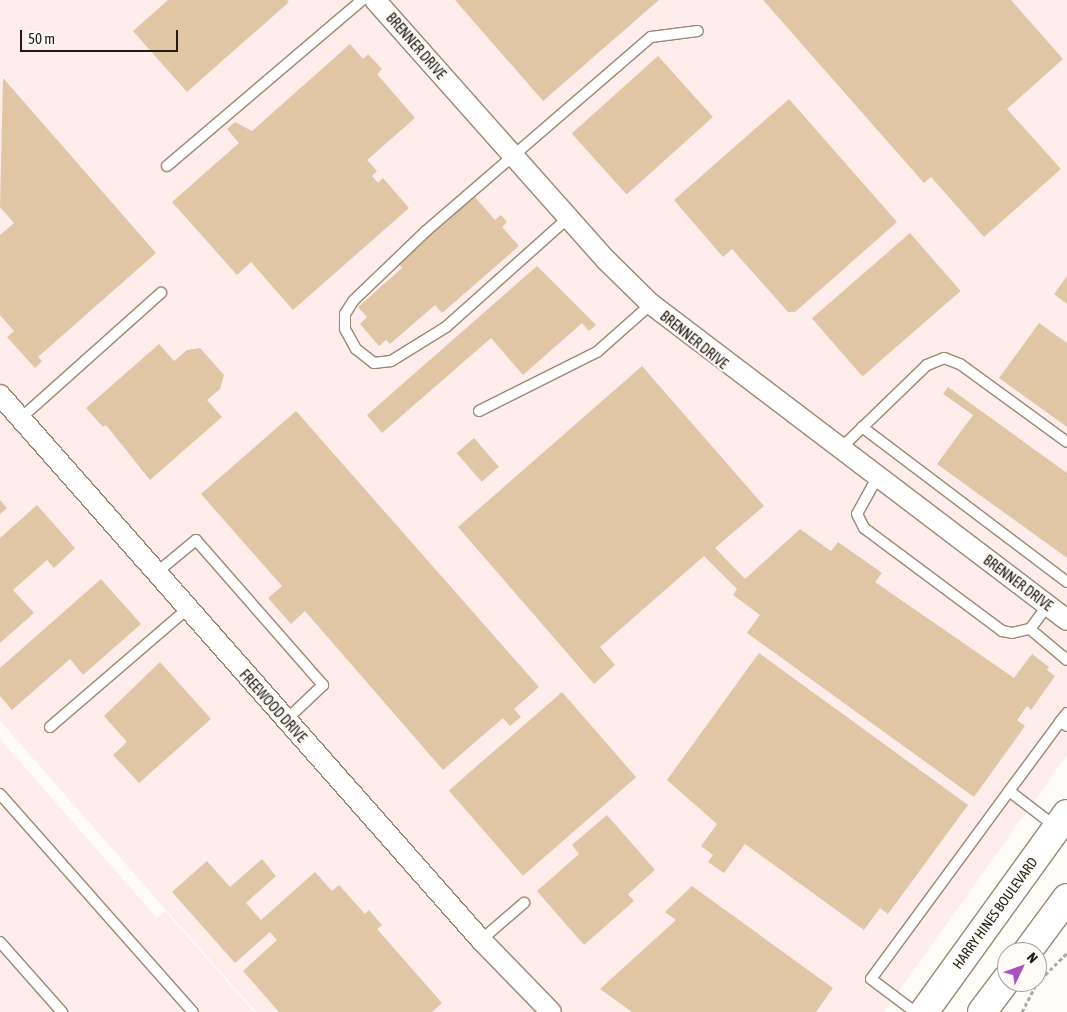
<!DOCTYPE html>
<style>
body{margin:0}
#map{position:relative;width:1067px;height:1012px;overflow:hidden;background:#fffbf6;font-family:"Asap Condensed",sans-serif}
div>[style]{position:absolute}
[style*='--x']{left:calc(var(--x)*1px);top:calc(var(--y)*1px);width:calc(var(--w)*1px);rotate:calc(var(--a)*1deg)}
.industrial>*{inset:0;background:#feedeb}
.building>*{inset:0;background:#e0c6a5;transform-origin:0 0}
.path>*{height:3px;margin-top:-1.5px;transform-origin:0;background:repeating-linear-gradient(90deg,#aea9a3 0 4px,transparent 0 6.5px)}
.roads{filter:drop-shadow(1px 0 #9a8973) drop-shadow(-1px 0 #9a8973) drop-shadow(0 1px #9a8973) drop-shadow(0 -1px #9a8973)}
.lane>*{height:10px;margin:-5px;padding:0 5px;transform-origin:5px;border-radius:5px;background:#fff}
.street>*{height:20px;margin:-10px;padding:0 10px;transform-origin:10px;border-radius:10px;background:#fff}
.primary>*{height:28px;margin:-14px;padding:0 14px;transform-origin:14px;border-radius:14px;background:#fff}
span{translate:-50% -50%;white-space:nowrap;text-align:center;line-height:1.15;-webkit-text-stroke:4.5px #fffbf6;paint-order:stroke}
.street-label{font-size:14px;color:#221b13}
.north{position:absolute;left:997px;top:942px;width:50px;height:50px;box-sizing:border-box;background:#fffbf6;border:1px solid #a7a19b;border-radius:50%;rotate:48deg;font-size:14px;font-weight:700;line-height:20px;text-align:center;color:#221b13}
.north::after{content:'';display:block;margin:auto;width:18px;height:22px;background:#a951bd;clip-path:polygon(50% 0,100% 100%,50% 72%,0 100%)}
.scale{position:absolute;left:20px;top:30px;width:158px;height:22px;box-sizing:border-box;border:2px solid #221b13;border-top:0;padding-left:6px;font-size:15px;line-height:18px;white-space:nowrap;color:#221b13;-webkit-text-stroke:4px #fffbf6;paint-order:stroke}
</style>
<div id="map">
<div class="industrial">
<i style="clip-path:polygon(0 0,1067px 0,1067px 755px,884px 1012px,256px 1012px,0 721px)"></i>
<i style="clip-path:polygon(0 739px,157px 918px,165px 911px,254px 1012px,0 1012px)"></i>
</div>
<div class="building">
<i style="clip-path:polygon(168px 0,287px 0,289px 2px,187px 92px,133px 31px)"></i>
<i style="clip-path:polygon(455px 0,659px 0,543px 101px)"></i>
<i style="clip-path:polygon(763px 0,1011px 0,1063px 59px,1007px 109px,1061px 169px,984px 237px,931px 177px,924px 183px)"></i>
<i style="clip-path:polygon(350px 44px,363px 59px,368px 54px,382px 69px,377px 74px,415px 118px,367px 160px,377px 171px,372px 176px,378px 183px,383px 178px,409px 208px,293px 310px,251px 262px,237px 275px,172px 202px,239px 143px,227px 129px,235px 122px,252px 131px)"></i>
<i style="left:658px;top:56px;width:82px;height:116px;rotate:48deg"></i>
<i style="clip-path:polygon(3px 78px,156px 253px,38px 357px,42px 361px,35px 368px,7px 337px,14px 331px,0 315px,0 235px,14px 223px,0 207px)"></i>
<i style="clip-path:polygon(789px 99px,897px 222px,795px 312px,788px 312px,732px 249px,723px 257px,674px 200px)"></i>
<i style="clip-path:polygon(474px 196px,495px 220px,501px 215px,507px 222px,502px 227px,519px 246px,442px 313px,435px 305px,390px 344px,386px 340px,379px 346px,360px 324px,367px 317px,358px 307px,402px 268px,398px 263px)"></i>
<i style="left:910px;top:233px;width:77px;height:130px;rotate:49deg"></i>
<i style="clip-path:polygon(537px 266px,596px 325px,589px 331px,582px 323px,523px 375px,491px 338px,382px 433px,367px 415px)"></i>
<i style="clip-path:polygon(1067px 276px,1067px 304px,1054px 294px)"></i>
<i style="clip-path:polygon(1039px 323px,1067px 343px,1067px 427px,999px 378px)"></i>
<i style="clip-path:polygon(159px 344px,174px 361px,187px 350px,200px 348px,224px 375px,220px 389px,207px 400px,222px 417px,150px 480px,106px 425px,103px 427px,86px 408px)"></i>
<i style="clip-path:polygon(642px 366px,764px 506px,715px 548px,745px 579px,800px 529px,831px 551px,838px 542px,882px 573px,875px 582px,1014px 678px,1032px 654px,1049px 667px,1047px 670px,1055px 676px,1031px 710px,1027px 706px,1017px 720px,1025px 726px,974px 797px,747px 633px,760px 615px,733px 595px,737px 589px,704px 556px,600px 647px,615px 665px,594px 684px,458px 527px)"></i>
<i style="clip-path:polygon(948px 387px,1067px 473px,1067px 558px,937px 464px,973px 415px,943px 394px)"></i>
<i style="clip-path:polygon(296px 411px,539px 687px,514px 709px,521px 717px,510px 726px,503px 718px,443px 770px,305px 611px,291px 624px,268px 598px,282px 586px,201px 494px)"></i>
<i style="left:474px;top:438px;width:38px;height:23px;rotate:49deg"></i>
<i style="clip-path:polygon(0 500px,7px 508px,0 514px)"></i>
<i style="clip-path:polygon(37px 505px,75px 548px,54px 568px,47px 560px,13px 590px,34px 613px,0 643px,0 538px)"></i>
<i style="clip-path:polygon(101px 579px,141px 624px,83px 675px,70px 659px,12px 710px,0 696px,0 668px)"></i>
<i style="clip-path:polygon(759px 653px,968px 805px,888px 914px,880px 908px,864px 930px,745px 844px,724px 873px,708px 862px,713px 855px,701px 846px,717px 824px,667px 780px)"></i>
<i style="clip-path:polygon(160px 662px,211px 719px,139px 783px,113px 755px,127px 742px,104px 716px)"></i>
<i style="left:562px;top:692px;width:113px;height:150px;rotate:49deg"></i>
<i style="clip-path:polygon(607px 815px,655px 870px,628px 894px,634px 901px,584px 945px,537px 891px,579px 854px,572px 845px)"></i>
<i style="clip-path:polygon(262px 859px,276px 876px,246px 903px,261px 920px,315px 872px,332px 891px,339px 885px,365px 914px,369px 910px,382px 925px,377px 929px,442px 1003px,432px 1012px,279px 1012px,243px 971px,277px 940px,270px 932px,235px 963px,172px 892px,207px 861px,230px 887px)"></i>
<i style="clip-path:polygon(692px 886px,833px 988px,816px 1012px,632px 1012px,600px 989px,676px 920px,665px 912px)"></i>
</div>
<div class="path">
<i style="--x:1022;--y:1012;--w:31;--a:-63"></i>
<i style="--x:1036;--y:984;--w:44;--a:-45"></i>
</div>
<div class="roads">
<div class="lane">
<i style="--x:167;--y:166;--w:256;--a:-40.4"></i>
<i style="--x:568;--y:218;--w:164;--a:138.2"></i>
<i style="--x:446;--y:327;--w:65;--a:148.3"></i>
<i style="--x:391;--y:361;--w:17;--a:173"></i>
<i style="--x:374;--y:363;--w:23;--a:-142"></i>
<i style="--x:356;--y:349;--w:23;--a:-119"></i>
<i style="--x:345;--y:329;--w:15;--a:-90"></i>
<i style="--x:345;--y:314;--w:15;--a:-58"></i>
<i style="--x:353;--y:301;--w:101;--a:-43.8"></i>
<i style="--x:426;--y:231;--w:297;--a:-40.8"></i>
<i style="--x:651;--y:37;--w:47;--a:-7.3"></i>
<i style="--x:479;--y:411;--w:132;--a:-26.6"></i>
<i style="--x:597;--y:352;--w:72;--a:-41.6"></i>
<i style="--x:21;--y:418;--w:188;--a:-41.8"></i>
<i style="--x:862;--y:427;--w:257;--a:37.1"></i>
<i style="--x:840;--y:449;--w:121;--a:-44"></i>
<i style="--x:927;--y:365;--w:18;--a:-22"></i>
<i style="--x:944;--y:358;--w:17;--a:21"></i>
<i style="--x:960;--y:364;--w:132;--a:36.1"></i>
<i style="--x:878;--y:476;--w:43;--a:118.9"></i>
<i style="--x:857;--y:514;--w:16;--a:63"></i>
<i style="--x:864;--y:528;--w:172;--a:36.7"></i>
<i style="--x:1002;--y:631;--w:10;--a:11"></i>
<i style="--x:1012;--y:633;--w:18;--a:-13"></i>
<i style="--x:1030;--y:629;--w:30;--a:-53"></i>
<i style="--x:156;--y:573;--w:52;--a:-39.5"></i>
<i style="--x:196;--y:540;--w:193;--a:48.8"></i>
<i style="--x:323;--y:685;--w:51;--a:136.6"></i>
<i style="--x:1030;--y:629;--w:48;--a:40"></i>
<i style="--x:1067;--y:713;--w:11;--a:128"></i>
<i style="--x:1060;--y:722;--w:8;--a:30"></i>
<i style="--x:50;--y:727;--w:181;--a:-40.7"></i>
<i style="--x:0;--y:794;--w:291;--a:48.5"></i>
<i style="--x:1056;--y:827;--w:59;--a:-142.5"></i>
<i style="--x:1009;--y:791;--w:86;--a:-53.5"></i>
<i style="--x:481;--y:940;--w:57;--a:-40.7"></i>
<i style="--x:0;--y:942;--w:94;--a:48.5"></i>
<i style="--x:915;--y:1012;--w:55;--a:-143.1"></i>
<i style="--x:871;--y:979;--w:233;--a:-53.7"></i>
</div>
<div class="street">
<i style="--x:375;--y:0;--w:348;--a:48.4"></i>
<i style="--x:606;--y:260;--w:63;--a:44.4"></i>
<i style="--x:651;--y:304;--w:522;--a:37.22"></i>
<i style="--x:0;--y:395;--w:727;--a:48.57"></i>
<i style="--x:481;--y:940;--w:100;--a:45.8"></i>
</div>
<div class="primary">
<i style="--x:1027;--y:952;--w:67;--a:-53.5"></i>
<i style="--x:924;--y:1012;--w:244;--a:-54.2"></i>
<i style="--x:982;--y:1012;--w:41;--a:-52.9"></i>
</div>
</div>
<div class="street-label">
<span style="left:416px;top:46px;rotate:49deg">BRENNER DRIVE</span>
<span style="left:694px;top:340px;rotate:39deg">BRENNER DRIVE</span>
<span style="left:1018px;top:583px;rotate:37deg">BRENNER DRIVE</span>
<span style="left:273px;top:706px;rotate:48deg">FREEWOOD DRIVE</span>
<span style="left:995px;top:913px;rotate:-54deg">HARRY HINES BOULEVARD</span>
</div>
<div class="north">N</div>
<div class="scale">50 m</div>
</div>
